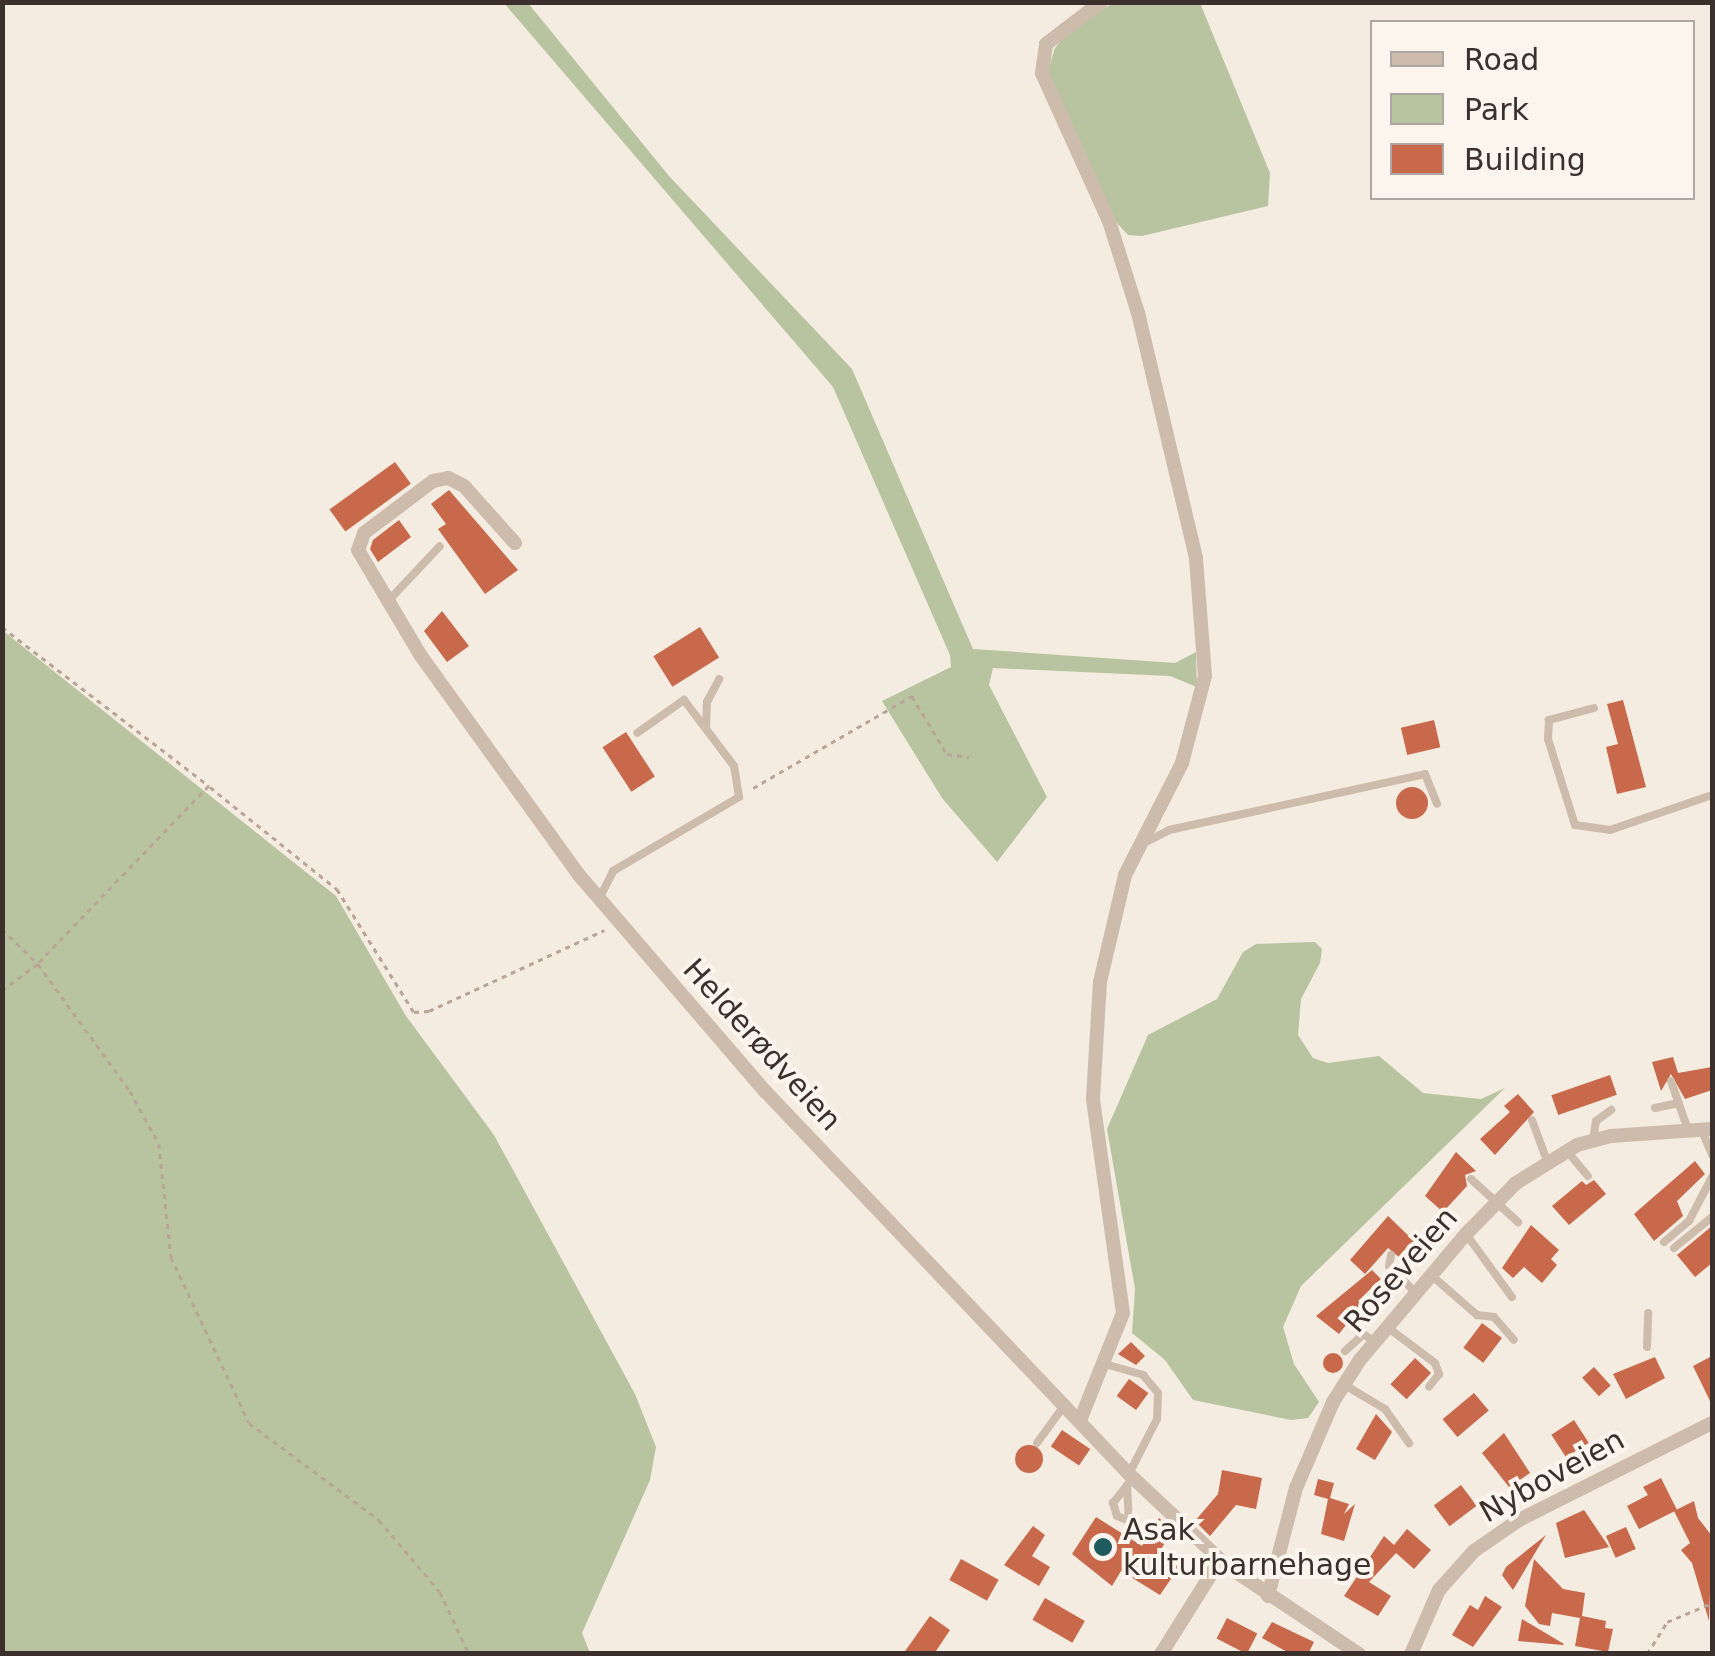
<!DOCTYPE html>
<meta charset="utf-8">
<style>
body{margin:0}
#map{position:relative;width:1715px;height:1656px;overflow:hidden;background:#f4ebe1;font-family:"DejaVu Sans",sans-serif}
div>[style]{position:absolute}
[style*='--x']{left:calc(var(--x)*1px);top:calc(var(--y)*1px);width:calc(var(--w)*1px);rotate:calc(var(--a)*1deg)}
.green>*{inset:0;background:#b8c4a0}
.building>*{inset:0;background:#c8694b;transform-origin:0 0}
.round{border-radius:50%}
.path>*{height:2.5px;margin-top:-1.25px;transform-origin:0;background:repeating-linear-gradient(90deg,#b9a596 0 5px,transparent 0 10px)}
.service>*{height:8px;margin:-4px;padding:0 4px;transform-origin:4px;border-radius:4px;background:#cdbbac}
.minor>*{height:14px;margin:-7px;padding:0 7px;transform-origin:7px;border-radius:7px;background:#cdbbac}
.dots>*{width:28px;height:28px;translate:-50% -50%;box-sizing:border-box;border:5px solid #fbf5ee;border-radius:50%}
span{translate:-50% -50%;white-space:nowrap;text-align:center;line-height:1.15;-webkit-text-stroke:8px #fbf5ee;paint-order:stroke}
.street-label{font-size:30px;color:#3b302b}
.poi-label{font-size:30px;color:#3b302b}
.left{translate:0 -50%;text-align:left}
.frame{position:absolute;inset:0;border:5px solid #3b302b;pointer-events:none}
.legend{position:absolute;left:1370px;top:20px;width:325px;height:180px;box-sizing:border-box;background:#fbf5ee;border:2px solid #aea6a0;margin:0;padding:12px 18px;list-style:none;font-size:30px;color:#3b302b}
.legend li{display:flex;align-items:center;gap:20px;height:50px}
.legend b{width:50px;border:2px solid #aea6a0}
</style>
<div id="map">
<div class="green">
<i style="clip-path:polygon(504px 3px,528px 3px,669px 176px,852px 369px,973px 649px,1175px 663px,1196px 652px,1197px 687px,1170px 676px,993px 668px,989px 685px,1047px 797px,997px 862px,942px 798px,882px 701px,951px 667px,950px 655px,833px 387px)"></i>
<i style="clip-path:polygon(1113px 3px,1200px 3px,1270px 173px,1268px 206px,1142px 236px,1128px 235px,1117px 223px,1048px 71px,1055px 48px,1070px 29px)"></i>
<i style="clip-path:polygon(2px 630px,336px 896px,406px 1016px,494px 1135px,635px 1394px,656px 1447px,650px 1480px,582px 1633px,590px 1653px,3px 1653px)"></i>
<i style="clip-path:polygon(1315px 942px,1322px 949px,1320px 963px,1301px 999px,1298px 1035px,1313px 1058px,1328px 1063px,1379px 1056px,1423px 1093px,1481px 1099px,1505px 1088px,1301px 1286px,1283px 1327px,1294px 1364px,1319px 1402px,1308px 1418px,1291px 1420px,1193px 1400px,1165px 1360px,1132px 1333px,1135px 1289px,1107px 1129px,1148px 1035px,1217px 999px,1243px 952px,1256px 944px)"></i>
</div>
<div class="building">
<i style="left:395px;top:462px;width:27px;height:81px;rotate:54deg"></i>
<i style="clip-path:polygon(449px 490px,518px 570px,485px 594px,438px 529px,446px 524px,431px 504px)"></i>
<i style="clip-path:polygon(399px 520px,411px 537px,378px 562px,370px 549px,373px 540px)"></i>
<i style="clip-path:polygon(442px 611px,469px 646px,447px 662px,424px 631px)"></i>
<i style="left:700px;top:627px;width:36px;height:55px;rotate:58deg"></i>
<i style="clip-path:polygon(1623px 700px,1646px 787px,1617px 794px,1606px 747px,1618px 744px,1607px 704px)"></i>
<i style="left:1434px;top:720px;width:28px;height:34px;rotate:77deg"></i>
<i style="left:626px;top:732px;width:53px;height:28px;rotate:57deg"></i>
<i class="round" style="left:1396px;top:787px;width:32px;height:32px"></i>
<i style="clip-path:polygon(1673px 1057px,1678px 1073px,1712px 1067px,1712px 1090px,1685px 1099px,1671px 1074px,1661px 1091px,1652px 1062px)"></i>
<i style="left:1610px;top:1075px;width:21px;height:62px;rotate:71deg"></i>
<i style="clip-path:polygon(1518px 1094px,1534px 1112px,1495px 1155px,1480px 1139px,1510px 1112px,1504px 1106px)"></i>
<i style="clip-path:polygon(1456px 1152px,1476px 1171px,1465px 1175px,1467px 1186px,1443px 1212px,1425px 1196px)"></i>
<i style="clip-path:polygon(1695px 1161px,1705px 1174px,1677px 1201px,1683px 1216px,1654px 1241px,1634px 1214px)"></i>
<i style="clip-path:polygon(1594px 1180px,1606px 1194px,1569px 1225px,1552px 1206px,1582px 1181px,1586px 1185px)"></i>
<i style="clip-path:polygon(1388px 1216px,1414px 1241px,1399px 1257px,1388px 1248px,1365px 1274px,1350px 1260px)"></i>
<i style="clip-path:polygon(1531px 1225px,1559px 1250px,1551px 1259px,1557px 1265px,1542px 1283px,1524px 1267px,1513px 1278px,1502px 1268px)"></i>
<i style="clip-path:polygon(1712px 1226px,1712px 1263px,1695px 1277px,1677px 1255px)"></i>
<i style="clip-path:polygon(1372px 1270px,1381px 1279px,1358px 1301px,1362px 1304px,1339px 1334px,1316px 1316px)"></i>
<i style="left:1482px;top:1323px;width:25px;height:31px;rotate:37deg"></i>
<i style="clip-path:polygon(1131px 1342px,1145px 1356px,1136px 1365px,1118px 1354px)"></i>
<i class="round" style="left:1323px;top:1353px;width:20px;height:20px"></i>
<i style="clip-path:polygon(1712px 1356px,1712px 1405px,1693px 1366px)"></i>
<i style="clip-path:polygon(1655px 1357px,1665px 1378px,1626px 1399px,1613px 1374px)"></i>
<i style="left:1415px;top:1358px;width:22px;height:36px;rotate:43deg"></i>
<i style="left:1594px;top:1367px;width:25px;height:16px;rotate:48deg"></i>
<i style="left:1129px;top:1379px;width:24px;height:21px;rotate:36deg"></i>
<i style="left:1474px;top:1393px;width:23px;height:41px;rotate:50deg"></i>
<i style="clip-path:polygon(1376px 1414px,1392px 1432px,1375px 1460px,1356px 1449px)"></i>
<i style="left:1574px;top:1420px;width:27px;height:27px;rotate:57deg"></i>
<i style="left:1062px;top:1430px;width:34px;height:20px;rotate:34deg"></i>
<i style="clip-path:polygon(1504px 1433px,1530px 1473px,1509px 1487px,1482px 1453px)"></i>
<i class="round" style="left:1015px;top:1445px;width:28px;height:28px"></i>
<i style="clip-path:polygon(1222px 1470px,1262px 1478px,1256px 1509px,1236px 1505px,1210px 1536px,1195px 1521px,1218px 1494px)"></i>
<i style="clip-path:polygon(1661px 1478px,1677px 1510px,1639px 1529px,1627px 1506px,1648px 1495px,1643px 1487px)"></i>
<i style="clip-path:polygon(1318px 1479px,1334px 1483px,1330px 1498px,1349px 1504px,1344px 1514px,1355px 1504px,1344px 1541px,1321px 1534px,1328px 1499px,1314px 1495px)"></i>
<i style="left:1461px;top:1485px;width:26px;height:34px;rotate:53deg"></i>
<i style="clip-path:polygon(1694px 1501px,1698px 1518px,1712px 1536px,1709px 1621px,1692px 1563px,1681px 1550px,1690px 1543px,1674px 1511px)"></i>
<i style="clip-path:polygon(1584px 1510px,1609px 1547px,1565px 1558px,1556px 1523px)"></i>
<i style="clip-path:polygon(1096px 1517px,1142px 1546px,1159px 1518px,1173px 1530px,1158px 1554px,1179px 1567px,1160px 1595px,1121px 1571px,1112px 1586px,1072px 1554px)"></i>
<i style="clip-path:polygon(1033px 1526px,1045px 1535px,1032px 1556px,1050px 1567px,1039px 1586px,1004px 1565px)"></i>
<i style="left:1626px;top:1527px;width:24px;height:22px;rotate:66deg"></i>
<i style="clip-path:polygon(1407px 1529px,1431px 1550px,1414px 1569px,1396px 1553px,1369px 1582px,1391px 1596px,1378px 1616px,1344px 1596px,1384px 1536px,1394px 1545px)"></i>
<i style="clip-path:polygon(1546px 1535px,1538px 1548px,1513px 1590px,1502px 1575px,1506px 1567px)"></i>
<i style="left:961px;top:1559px;width:43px;height:24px;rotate:29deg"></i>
<i style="clip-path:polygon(1534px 1559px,1563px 1589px,1585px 1593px,1582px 1616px,1606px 1621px,1605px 1628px,1613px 1629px,1608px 1652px,1575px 1646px,1580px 1618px,1552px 1613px,1550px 1626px,1539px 1624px,1525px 1606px)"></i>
<i style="clip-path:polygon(1485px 1596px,1502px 1607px,1473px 1647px,1452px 1635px,1470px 1605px,1478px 1610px)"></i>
<i style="left:1045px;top:1598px;width:46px;height:25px;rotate:30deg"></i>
<i style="clip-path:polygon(930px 1616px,950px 1630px,934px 1654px,903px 1654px)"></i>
<i style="left:1227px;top:1618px;width:34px;height:23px;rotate:27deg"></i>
<i style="clip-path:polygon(1522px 1619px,1564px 1644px,1563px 1645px,1518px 1641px)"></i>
<i style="clip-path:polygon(1272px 1622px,1314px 1642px,1308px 1654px,1291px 1654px,1262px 1638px)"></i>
</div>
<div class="path">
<i style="--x:2;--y:627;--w:261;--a:37.5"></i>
<i style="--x:209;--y:786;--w:247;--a:133.9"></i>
<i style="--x:38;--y:964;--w:45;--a:143.1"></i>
<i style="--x:210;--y:787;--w:163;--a:38.8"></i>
<i style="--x:337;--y:889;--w:145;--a:58"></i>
<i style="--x:414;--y:1012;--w:15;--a:-4"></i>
<i style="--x:429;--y:1011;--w:193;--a:-24.8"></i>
<i style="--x:753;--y:788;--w:184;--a:-30.1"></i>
<i style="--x:912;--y:696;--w:68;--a:58.9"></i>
<i style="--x:947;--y:754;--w:22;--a:8"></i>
<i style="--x:2;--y:929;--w:50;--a:44.2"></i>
<i style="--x:38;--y:964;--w:157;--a:54.1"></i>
<i style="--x:130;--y:1091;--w:60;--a:61.3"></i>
<i style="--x:159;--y:1144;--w:114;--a:83.9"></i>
<i style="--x:171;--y:1257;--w:183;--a:64.8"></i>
<i style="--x:249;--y:1423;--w:162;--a:36.7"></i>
<i style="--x:379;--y:1520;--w:94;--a:49.7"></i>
<i style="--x:440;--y:1592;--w:68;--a:64.9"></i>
<i style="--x:1647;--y:1654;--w:38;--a:-58"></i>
<i style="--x:1667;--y:1622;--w:49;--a:-22.9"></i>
</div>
<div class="service">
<i style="--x:391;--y:598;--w:71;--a:-46.7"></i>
<i style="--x:1594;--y:708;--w:47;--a:165.1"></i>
<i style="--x:1549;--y:720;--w:19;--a:93"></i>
<i style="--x:1548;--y:739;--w:90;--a:72.6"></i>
<i style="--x:1575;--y:825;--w:35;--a:8"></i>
<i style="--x:1610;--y:830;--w:108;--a:-18.9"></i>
<i style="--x:706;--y:727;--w:25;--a:-88"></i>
<i style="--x:707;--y:702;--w:26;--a:-62"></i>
<i style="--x:1142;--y:844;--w:30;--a:-27"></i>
<i style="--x:1169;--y:830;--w:262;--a:-12.3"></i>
<i style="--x:1425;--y:774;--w:32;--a:68"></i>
<i style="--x:599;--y:899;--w:31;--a:-63"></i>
<i style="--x:613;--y:871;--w:146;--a:-30.4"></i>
<i style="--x:739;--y:797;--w:31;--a:-99"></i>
<i style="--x:734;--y:766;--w:83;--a:-127.1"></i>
<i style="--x:684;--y:700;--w:57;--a:144.9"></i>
<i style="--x:1671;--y:1081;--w:52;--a:70.9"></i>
<i style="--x:1655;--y:1108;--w:24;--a:-12"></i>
<i style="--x:1532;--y:1120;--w:44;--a:69.9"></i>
<i style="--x:1702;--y:1131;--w:26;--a:67"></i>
<i style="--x:1593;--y:1140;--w:19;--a:-81"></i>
<i style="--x:1596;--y:1121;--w:19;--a:-36"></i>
<i style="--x:1566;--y:1150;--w:34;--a:50"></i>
<i style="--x:1471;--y:1179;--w:64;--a:42.5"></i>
<i style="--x:1466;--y:1234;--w:78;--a:53.9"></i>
<i style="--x:1664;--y:1242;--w:33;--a:-40"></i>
<i style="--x:1689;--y:1221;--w:50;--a:-62.4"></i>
<i style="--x:1674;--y:1248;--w:49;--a:-39.2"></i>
<i style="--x:1391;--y:1255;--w:11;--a:100"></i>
<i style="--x:1389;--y:1266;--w:38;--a:45"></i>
<i style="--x:1431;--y:1275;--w:61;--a:41"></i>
<i style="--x:1477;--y:1315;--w:17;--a:7"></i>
<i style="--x:1494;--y:1317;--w:30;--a:49"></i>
<i style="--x:1387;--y:1327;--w:60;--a:36.9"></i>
<i style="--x:1435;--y:1363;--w:12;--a:70"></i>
<i style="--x:1439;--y:1374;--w:16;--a:128"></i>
<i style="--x:1647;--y:1347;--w:34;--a:-88"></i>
<i style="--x:1345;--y:1351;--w:25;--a:-42"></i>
<i style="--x:1364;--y:1334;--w:13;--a:39"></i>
<i style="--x:1105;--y:1364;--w:40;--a:16"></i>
<i style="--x:1143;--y:1375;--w:23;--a:50"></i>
<i style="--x:1158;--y:1393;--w:26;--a:92"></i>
<i style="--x:1157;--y:1419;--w:62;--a:117"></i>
<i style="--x:1343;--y:1384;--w:49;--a:30.8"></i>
<i style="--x:1385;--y:1409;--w:42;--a:54.8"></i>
<i style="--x:1037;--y:1443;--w:49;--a:-54.1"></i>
<i style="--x:1127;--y:1485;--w:36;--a:87"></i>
<i style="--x:1129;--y:1521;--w:13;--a:-157"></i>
<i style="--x:1117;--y:1516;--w:14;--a:-107"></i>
<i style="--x:1113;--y:1503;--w:32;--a:-51"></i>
</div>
<div class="minor">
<i style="--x:515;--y:543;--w:76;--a:-131.8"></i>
<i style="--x:464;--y:486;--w:18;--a:-153"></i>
<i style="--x:448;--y:478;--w:15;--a:169"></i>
<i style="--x:433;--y:481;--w:86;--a:143"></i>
<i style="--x:364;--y:533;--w:18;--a:109"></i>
<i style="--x:358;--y:550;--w:123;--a:59.3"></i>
<i style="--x:421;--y:656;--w:270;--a:54.2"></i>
<i style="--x:579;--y:875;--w:285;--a:49.3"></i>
<i style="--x:765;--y:1091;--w:528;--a:46.46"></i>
<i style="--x:1129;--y:1474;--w:134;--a:43.2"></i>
<i style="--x:1227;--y:1566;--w:159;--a:33.7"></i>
<i style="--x:1081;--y:1418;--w:113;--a:-68.2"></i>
<i style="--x:1123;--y:1313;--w:216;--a:-98"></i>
<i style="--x:1093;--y:1099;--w:117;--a:-86.6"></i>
<i style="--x:1100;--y:982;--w:110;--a:-76.8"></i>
<i style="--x:1125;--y:875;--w:126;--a:-63"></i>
<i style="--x:1182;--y:763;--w:90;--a:-75.2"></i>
<i style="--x:1205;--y:676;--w:118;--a:-94.4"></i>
<i style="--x:1196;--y:558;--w:252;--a:-103.3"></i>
<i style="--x:1138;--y:313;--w:96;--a:-107.5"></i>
<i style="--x:1109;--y:221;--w:162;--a:-114.4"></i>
<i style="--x:1042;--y:73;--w:29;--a:-82"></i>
<i style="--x:1046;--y:44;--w:69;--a:-37.4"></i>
<i style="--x:1268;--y:1596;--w:112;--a:-75.5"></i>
<i style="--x:1296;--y:1488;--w:94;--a:-66.7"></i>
<i style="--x:1333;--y:1402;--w:49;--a:-57.6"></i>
<i style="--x:1359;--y:1361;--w:166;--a:-49.9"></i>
<i style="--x:1466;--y:1234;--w:71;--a:-45.6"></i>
<i style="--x:1516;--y:1183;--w:72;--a:-31.9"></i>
<i style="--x:1577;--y:1145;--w:35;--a:-15"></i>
<i style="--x:1611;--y:1136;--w:101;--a:-4"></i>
<i style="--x:1161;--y:1654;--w:111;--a:-57.9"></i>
<i style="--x:1411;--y:1654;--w:70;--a:-66.4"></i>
<i style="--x:1439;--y:1590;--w:52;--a:-48.1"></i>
<i style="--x:1474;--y:1551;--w:55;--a:-34.6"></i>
<i style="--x:1519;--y:1520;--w:216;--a:-26.7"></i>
</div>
<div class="dots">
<i style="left:1103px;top:1547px;background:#1f5a5e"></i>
</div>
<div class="street-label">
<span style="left:762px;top:1045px;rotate:48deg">Helderødveien</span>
<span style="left:1401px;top:1270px;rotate:-49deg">Roseveien</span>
<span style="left:1552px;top:1476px;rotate:-29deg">Nyboveien</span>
</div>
<div class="poi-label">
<span class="left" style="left:1123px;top:1547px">Asak<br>kulturbarnehage</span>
</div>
<div class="frame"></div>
<ul class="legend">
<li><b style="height:12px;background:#cdbbac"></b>Road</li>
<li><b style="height:28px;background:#b8c4a0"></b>Park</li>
<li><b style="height:28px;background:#c8694b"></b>Building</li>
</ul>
</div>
